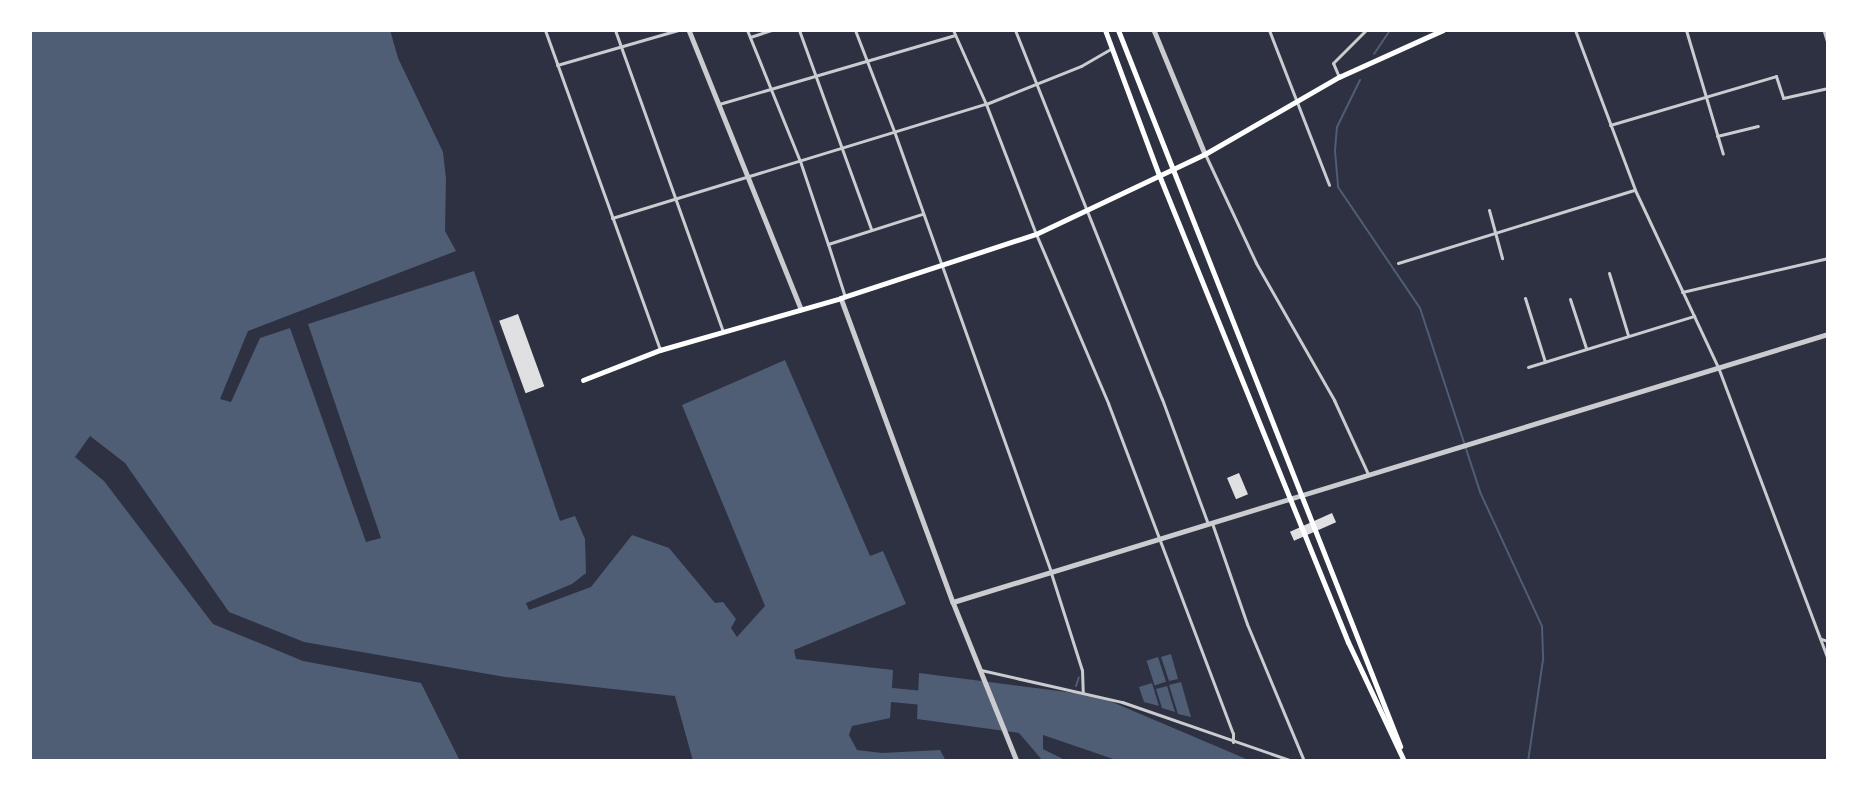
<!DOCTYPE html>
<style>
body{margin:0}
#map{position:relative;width:1858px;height:791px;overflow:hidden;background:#2d3142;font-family:Helvetica,sans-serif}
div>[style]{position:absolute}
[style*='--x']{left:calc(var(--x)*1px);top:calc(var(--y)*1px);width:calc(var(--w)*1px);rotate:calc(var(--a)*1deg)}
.water>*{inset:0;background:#4f5d75;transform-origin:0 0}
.stream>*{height:2px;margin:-1px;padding:0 1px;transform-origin:1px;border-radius:1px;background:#4f5d75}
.river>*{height:14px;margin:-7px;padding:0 7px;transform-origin:7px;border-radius:7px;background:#4f5d75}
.building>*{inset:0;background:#e0e0e3;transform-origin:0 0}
.minor>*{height:3px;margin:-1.5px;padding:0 1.5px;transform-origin:1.5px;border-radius:1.5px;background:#caccd0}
.tertiary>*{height:4.5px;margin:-2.25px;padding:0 2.25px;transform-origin:2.25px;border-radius:2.25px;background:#caccd0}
.secondary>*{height:4.5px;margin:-2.25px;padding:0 2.25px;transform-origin:2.25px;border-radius:2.25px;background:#fff}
.primary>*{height:5px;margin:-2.5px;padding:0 2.5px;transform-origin:2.5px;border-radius:2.5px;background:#fff}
span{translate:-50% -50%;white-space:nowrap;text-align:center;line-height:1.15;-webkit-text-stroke:4.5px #fff;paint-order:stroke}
.frame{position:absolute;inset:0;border:32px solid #fff;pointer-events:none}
</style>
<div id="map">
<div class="water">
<i style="clip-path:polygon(30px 30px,390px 30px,398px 58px,443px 152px,446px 179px,445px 231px,456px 251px,248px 331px,220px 399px,231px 402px,260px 338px,290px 328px,366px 542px,381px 538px,308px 324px,474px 271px,560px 521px,575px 516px,585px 539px,586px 573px,572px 584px,526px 603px,529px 610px,591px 587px,632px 535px,669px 548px,715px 603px,723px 602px,736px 619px,731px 628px,737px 637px,765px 606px,682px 405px,785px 360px,870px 556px,883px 551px,906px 604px,794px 650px,796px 659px,893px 670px,890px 718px,852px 726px,849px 735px,857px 750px,882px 753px,940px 750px,946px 761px,693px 761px,675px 696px,505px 677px,304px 642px,229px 612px,125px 463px,90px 436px,75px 457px,104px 481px,213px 624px,303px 661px,421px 683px,460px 761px,30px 761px)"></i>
<i style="clip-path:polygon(1171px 654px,1178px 679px,1169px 681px,1161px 657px)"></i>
<i style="left:1158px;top:657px;width:26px;height:12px;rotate:72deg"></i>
<i style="clip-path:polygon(919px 673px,1098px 696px,1251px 761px,1119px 761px,1043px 735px,1043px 749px,1067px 761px,1043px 761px,1019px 733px,917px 719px)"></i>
<i style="clip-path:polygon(1181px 682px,1191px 717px,1178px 714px,1169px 685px)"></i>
<i style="clip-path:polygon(1152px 683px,1159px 706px,1144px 702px,1139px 687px)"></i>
<i style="clip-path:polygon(1167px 686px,1175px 712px,1162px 708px,1156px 689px)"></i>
</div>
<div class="stream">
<i style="--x:1374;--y:54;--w:29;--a:-56"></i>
<i style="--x:1360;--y:80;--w:52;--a:116.1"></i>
<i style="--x:1337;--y:127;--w:24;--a:95"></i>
<i style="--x:1335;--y:151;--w:36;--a:85"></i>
<i style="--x:1338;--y:187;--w:146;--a:55.9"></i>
<i style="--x:1420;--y:308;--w:194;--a:71.9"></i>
<i style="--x:1480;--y:492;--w:148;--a:65.2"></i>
<i style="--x:1542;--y:626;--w:34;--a:88"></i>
<i style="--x:1543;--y:660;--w:102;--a:98.4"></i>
<i style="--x:1076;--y:686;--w:9;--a:-72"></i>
</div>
<div class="river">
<i style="--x:892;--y:695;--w:42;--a:5.4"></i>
</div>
<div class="building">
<i style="left:518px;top:314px;width:77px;height:20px;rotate:70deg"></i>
<i style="left:1239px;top:473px;width:23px;height:13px;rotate:67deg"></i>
<i style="left:1332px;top:513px;width:10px;height:46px;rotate:66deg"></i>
</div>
<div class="minor">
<i style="--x:545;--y:30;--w:340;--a:70.2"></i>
<i style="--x:615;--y:30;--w:320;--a:70.3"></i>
<i style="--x:747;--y:30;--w:141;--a:68"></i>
<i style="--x:800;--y:161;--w:88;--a:71.4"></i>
<i style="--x:828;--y:244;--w:99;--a:-17.7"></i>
<i style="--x:799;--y:30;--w:212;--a:70.1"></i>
<i style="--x:855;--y:30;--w:108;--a:68.9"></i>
<i style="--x:894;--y:131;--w:469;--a:70.4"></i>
<i style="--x:1051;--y:573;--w:102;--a:72.3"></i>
<i style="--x:1082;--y:670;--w:23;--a:88"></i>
<i style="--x:953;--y:30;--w:81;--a:66"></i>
<i style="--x:986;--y:104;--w:139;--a:69"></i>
<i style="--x:1036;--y:234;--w:184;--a:66.9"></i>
<i style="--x:1108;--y:403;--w:353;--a:69.3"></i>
<i style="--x:1233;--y:733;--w:9;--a:90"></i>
<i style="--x:1015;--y:30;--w:397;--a:68.3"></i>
<i style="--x:1162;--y:399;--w:133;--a:69.8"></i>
<i style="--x:1269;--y:30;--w:166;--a:68.8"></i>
<i style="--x:1575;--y:30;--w:171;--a:69.4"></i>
<i style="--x:1635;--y:190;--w:195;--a:64.9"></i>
<i style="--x:1718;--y:367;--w:312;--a:69.4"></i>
<i style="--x:1686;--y:30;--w:129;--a:73.4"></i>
<i style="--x:750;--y:37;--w:23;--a:-18"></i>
<i style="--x:557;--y:65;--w:126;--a:-16.1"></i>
<i style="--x:1339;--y:77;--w:15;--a:-113"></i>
<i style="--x:1333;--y:63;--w:47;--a:-45"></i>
<i style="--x:719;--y:104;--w:246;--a:-16.3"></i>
<i style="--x:1610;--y:125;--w:173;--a:-16.4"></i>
<i style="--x:1776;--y:76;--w:23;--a:72"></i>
<i style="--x:1783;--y:98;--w:46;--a:-12.5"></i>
<i style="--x:1717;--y:136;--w:42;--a:-13.7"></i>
<i style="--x:1205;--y:154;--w:120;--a:64.9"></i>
<i style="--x:1256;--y:263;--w:158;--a:60.3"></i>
<i style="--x:1334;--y:400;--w:81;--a:65.3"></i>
<i style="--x:1489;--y:210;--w:50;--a:74.8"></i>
<i style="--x:612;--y:218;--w:391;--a:-17"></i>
<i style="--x:986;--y:104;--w:102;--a:-21.8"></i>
<i style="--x:1081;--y:66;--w:36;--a:-30"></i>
<i style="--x:828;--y:244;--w:56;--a:72.2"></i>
<i style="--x:1398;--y:263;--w:247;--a:-17.2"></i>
<i style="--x:1609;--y:273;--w:65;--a:73"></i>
<i style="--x:1682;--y:292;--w:150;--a:-13.1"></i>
<i style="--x:1525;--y:298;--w:67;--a:72.6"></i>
<i style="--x:1570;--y:299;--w:52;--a:71.9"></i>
<i style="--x:1528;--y:367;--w:174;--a:-17.1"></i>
<i style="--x:1212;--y:523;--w:107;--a:70.9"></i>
<i style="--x:1247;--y:624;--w:148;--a:67.4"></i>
<i style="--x:1821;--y:639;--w:7;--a:16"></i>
<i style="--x:981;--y:670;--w:145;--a:12.8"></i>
<i style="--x:1122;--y:702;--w:180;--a:19.1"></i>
</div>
<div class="tertiary">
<i style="--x:689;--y:30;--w:301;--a:68.1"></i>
<i style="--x:1154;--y:30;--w:134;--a:67.6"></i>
<i style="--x:1825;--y:30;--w:10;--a:73"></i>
<i style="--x:841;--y:298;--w:324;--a:69.8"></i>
<i style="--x:953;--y:602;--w:171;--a:68.1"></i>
<i style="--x:953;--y:602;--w:915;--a:-17.03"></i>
</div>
<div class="secondary">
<i style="--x:583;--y:380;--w:83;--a:-21.3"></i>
<i style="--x:660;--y:350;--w:188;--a:-16"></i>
<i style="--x:841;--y:298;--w:205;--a:-18.2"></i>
<i style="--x:1036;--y:234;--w:187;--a:-25.3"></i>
<i style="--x:1205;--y:154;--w:155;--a:-29.9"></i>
<i style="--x:1339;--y:77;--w:114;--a:-24.3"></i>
</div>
<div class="primary">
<i style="--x:1105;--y:30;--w:155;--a:69.6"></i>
<i style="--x:1159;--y:175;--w:504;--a:67.97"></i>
<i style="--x:1348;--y:642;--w:132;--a:64.8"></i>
<i style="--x:1118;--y:30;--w:770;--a:68.5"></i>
</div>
<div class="frame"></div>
</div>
